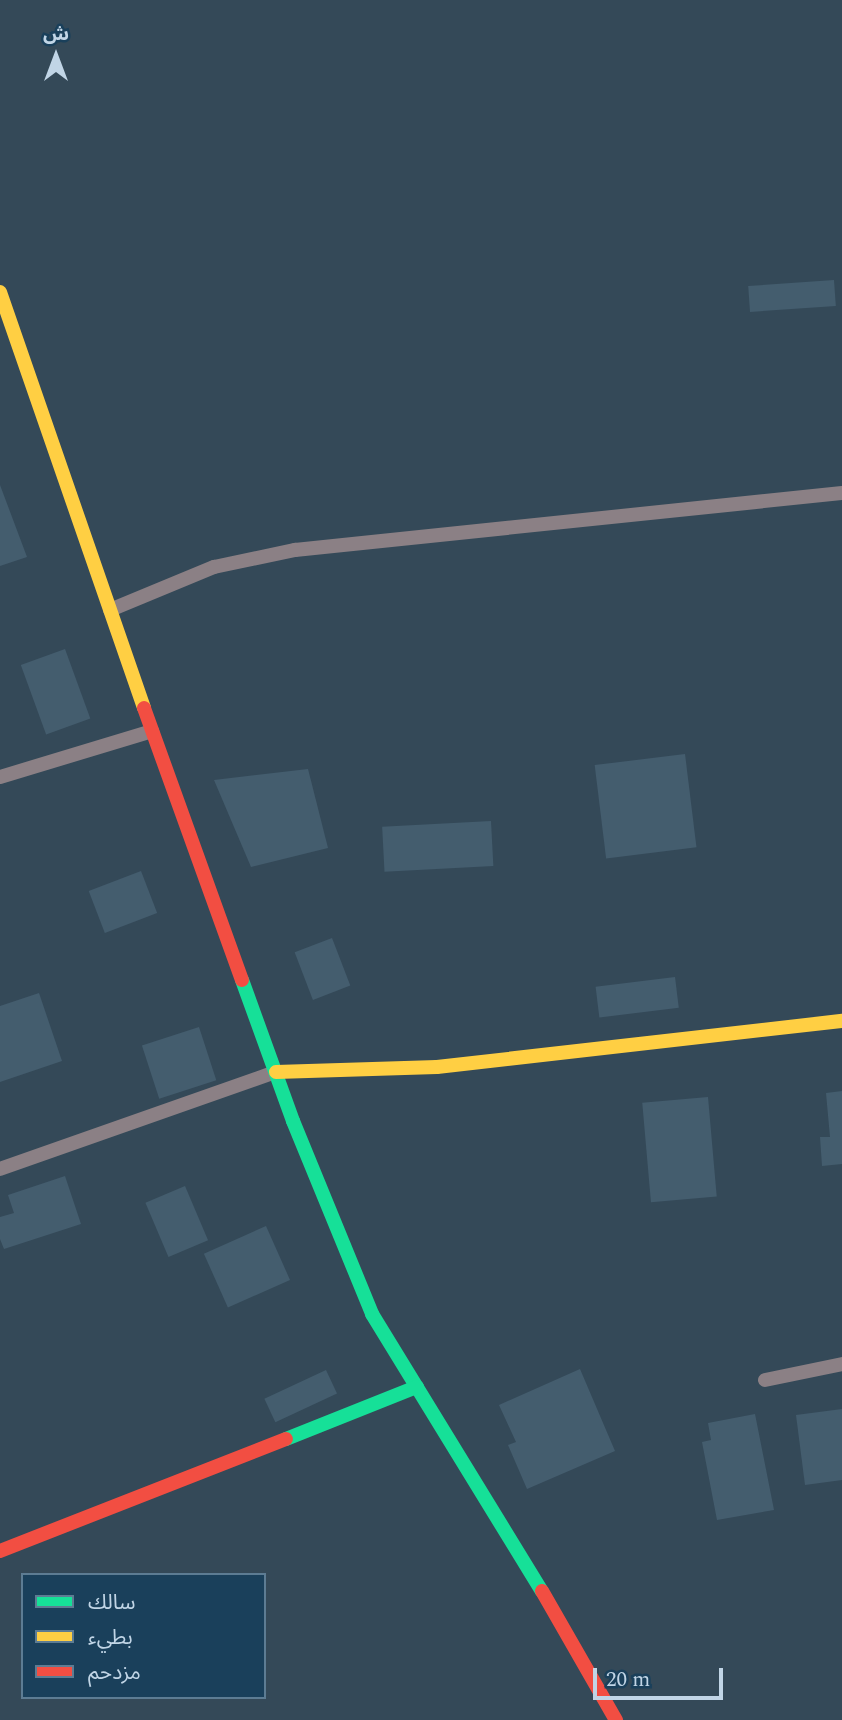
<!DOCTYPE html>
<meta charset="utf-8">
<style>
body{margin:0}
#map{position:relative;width:842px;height:1720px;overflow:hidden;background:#344958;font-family:Spectral,"Noto Sans Arabic",serif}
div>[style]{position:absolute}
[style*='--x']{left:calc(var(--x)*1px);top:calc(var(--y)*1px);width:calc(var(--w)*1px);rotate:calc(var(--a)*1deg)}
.building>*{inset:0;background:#445d6e;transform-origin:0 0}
.lane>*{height:14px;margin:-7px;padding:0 7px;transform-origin:7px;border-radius:7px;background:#8b8085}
.fast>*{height:14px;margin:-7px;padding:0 7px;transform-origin:7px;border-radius:7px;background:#16e098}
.slow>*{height:14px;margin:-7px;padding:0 7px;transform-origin:7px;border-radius:7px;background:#ffcf43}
.jam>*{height:14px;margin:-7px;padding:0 7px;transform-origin:7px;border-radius:7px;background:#f24e42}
span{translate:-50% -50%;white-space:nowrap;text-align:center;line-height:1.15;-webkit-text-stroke:5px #1a405b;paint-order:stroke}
.legend{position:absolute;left:21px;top:1573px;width:245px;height:126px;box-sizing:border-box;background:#1a405b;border:2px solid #5d7c93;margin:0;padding:9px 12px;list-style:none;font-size:21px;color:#c1d5e6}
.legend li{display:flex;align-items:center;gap:14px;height:35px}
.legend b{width:35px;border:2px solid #5d7c93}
.north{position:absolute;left:21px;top:21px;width:70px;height:70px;-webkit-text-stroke:5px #1a405b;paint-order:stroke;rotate:0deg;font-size:19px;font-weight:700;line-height:28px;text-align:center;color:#c1d5e6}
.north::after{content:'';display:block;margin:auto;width:24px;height:32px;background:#c1d5e6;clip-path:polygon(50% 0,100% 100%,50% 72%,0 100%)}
.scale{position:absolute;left:593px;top:1668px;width:130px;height:32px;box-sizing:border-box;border:4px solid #c1d5e6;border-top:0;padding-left:9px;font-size:21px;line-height:24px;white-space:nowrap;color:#c1d5e6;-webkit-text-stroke:5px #1a405b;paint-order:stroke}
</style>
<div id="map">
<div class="building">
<i style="left:834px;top:280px;width:26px;height:86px;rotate:86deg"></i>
<i style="clip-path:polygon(0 485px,27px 557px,0 566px)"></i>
<i style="left:65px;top:649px;width:74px;height:47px;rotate:70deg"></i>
<i style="left:685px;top:754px;width:94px;height:91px;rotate:83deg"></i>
<i style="clip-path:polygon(308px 769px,328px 848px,251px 867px,214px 780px)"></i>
<i style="left:491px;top:821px;width:45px;height:109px;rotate:87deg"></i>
<i style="left:141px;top:871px;width:45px;height:56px;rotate:69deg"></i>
<i style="left:332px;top:938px;width:51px;height:40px;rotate:69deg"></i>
<i style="left:675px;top:977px;width:31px;height:80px;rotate:83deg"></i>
<i style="clip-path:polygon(39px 993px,62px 1061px,0 1082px,0 1006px)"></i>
<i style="left:199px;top:1027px;width:56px;height:60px;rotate:72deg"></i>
<i style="clip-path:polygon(842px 1091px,842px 1164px,822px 1166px,820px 1137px,830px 1137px,826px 1093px)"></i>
<i style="left:708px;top:1097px;width:100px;height:66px;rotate:85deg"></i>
<i style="clip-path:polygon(65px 1176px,81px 1224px,4px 1249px,0 1239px,0 1217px,14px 1213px,8px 1195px)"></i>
<i style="left:185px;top:1186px;width:59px;height:43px;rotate:67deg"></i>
<i style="left:266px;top:1226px;width:59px;height:68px;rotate:66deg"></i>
<i style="clip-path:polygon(580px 1369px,615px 1451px,527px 1489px,508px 1445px,516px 1442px,499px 1405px)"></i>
<i style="left:326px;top:1370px;width:26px;height:68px;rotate:65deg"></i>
<i style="clip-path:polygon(842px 1409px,842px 1480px,805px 1485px,796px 1415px)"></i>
<i style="clip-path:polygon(755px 1414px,774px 1510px,717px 1520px,702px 1442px,711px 1440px,708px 1423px)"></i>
</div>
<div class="lane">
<i style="--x:110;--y:610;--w:113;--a:-22.5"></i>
<i style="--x:214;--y:567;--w:83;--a:-11.9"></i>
<i style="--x:295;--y:550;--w:550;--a:-5.95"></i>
<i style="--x:0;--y:777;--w:159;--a:-16.8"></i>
<i style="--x:0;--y:1169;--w:293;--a:-19.4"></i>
<i style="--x:765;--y:1380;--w:79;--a:-11.7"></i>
</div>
<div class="fast">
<i style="--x:242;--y:980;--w:150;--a:70.1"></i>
<i style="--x:293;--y:1121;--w:209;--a:67.7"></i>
<i style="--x:372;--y:1314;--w:325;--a:58.5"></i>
<i style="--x:286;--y:1439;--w:141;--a:-21.7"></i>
</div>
<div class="slow">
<i style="--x:0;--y:292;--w:440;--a:70.9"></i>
<i style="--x:276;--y:1072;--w:161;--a:-1.8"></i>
<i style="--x:437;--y:1067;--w:408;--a:-6.5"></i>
</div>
<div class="jam">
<i style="--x:144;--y:708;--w:289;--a:70.2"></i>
<i style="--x:0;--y:1551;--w:307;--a:-21.4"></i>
<i style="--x:542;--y:1591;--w:149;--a:60.2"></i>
</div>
<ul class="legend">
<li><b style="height:9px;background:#16e098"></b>سالك</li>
<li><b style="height:9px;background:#ffcf43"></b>بطيء</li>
<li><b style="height:9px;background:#f24e42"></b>مزدحم</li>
</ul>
<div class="north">ش</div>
<div class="scale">20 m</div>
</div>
